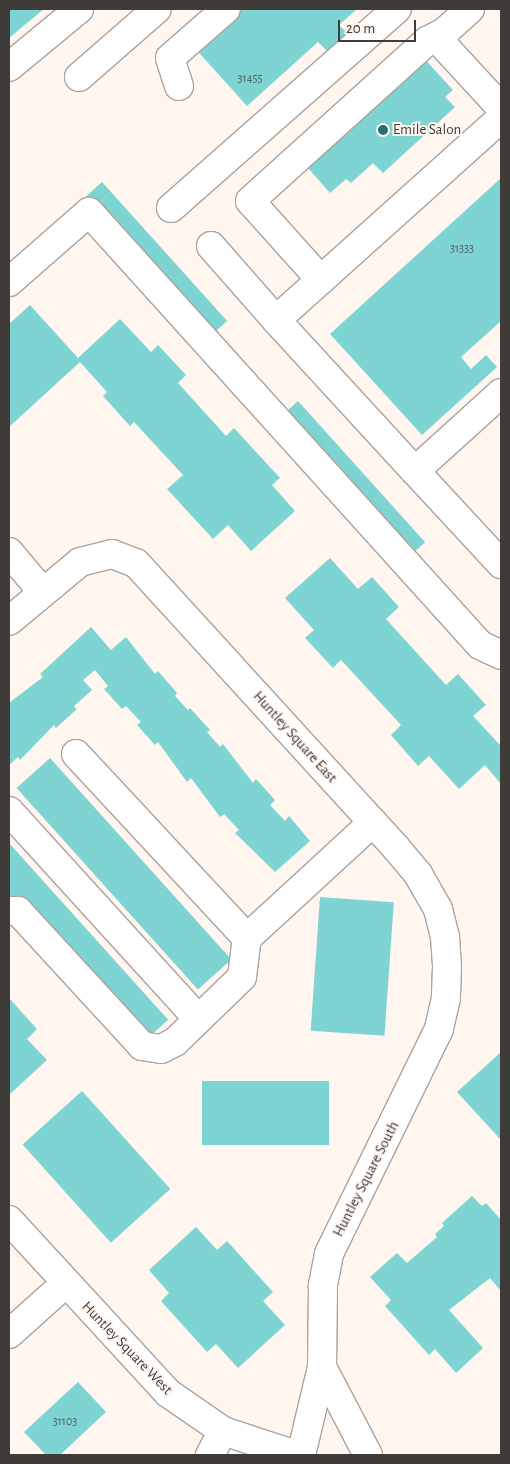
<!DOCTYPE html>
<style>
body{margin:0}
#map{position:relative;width:510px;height:1464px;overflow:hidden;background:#fef6ef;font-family:"Alegreya Sans",sans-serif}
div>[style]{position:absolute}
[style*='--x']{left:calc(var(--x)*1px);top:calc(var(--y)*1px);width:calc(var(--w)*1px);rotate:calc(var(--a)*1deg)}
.building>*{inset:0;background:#7ed4d3;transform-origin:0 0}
.roads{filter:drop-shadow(1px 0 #aba39d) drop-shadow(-1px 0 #aba39d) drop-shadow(0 1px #aba39d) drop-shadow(0 -1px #aba39d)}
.minor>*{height:28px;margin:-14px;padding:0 14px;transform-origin:14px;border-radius:14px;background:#fff}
.dots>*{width:14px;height:14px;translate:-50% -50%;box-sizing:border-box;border:2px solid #fef6ef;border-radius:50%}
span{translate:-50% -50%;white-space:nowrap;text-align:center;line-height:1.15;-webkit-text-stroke:4px #fef6ef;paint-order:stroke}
.number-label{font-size:12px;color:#4f6160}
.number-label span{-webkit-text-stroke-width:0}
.poi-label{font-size:15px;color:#3f3b39}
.left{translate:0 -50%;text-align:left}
.street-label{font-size:15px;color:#3f3b39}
.frame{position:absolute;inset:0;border:10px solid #3f3b39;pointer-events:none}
.scale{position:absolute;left:338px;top:20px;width:78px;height:22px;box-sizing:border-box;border:2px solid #3f3b39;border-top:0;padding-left:6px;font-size:15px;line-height:18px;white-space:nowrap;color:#3f3b39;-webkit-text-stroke:4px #fef6ef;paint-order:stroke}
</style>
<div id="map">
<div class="building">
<i style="clip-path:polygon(9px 9px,44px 9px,9px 38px)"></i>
<i style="clip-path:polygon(232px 9px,357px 9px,339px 25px,348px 34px,328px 52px,318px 42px,247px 106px,192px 45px)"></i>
<i style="clip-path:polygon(420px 54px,453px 90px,445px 97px,455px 107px,383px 173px,373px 163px,351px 183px,346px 179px,330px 193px,308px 168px,324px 153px,319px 147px)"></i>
<i style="clip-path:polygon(501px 178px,501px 321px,461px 357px,471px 369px,486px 355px,497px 367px,422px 435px,330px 334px)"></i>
<i style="left:102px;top:182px;width:187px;height:22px;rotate:48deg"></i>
<i style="clip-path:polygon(30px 305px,78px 358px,120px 319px,151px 352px,158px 345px,186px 375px,178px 383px,226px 436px,234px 428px,280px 478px,272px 485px,295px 511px,251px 551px,228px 525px,213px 539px,167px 489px,183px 475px,134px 422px,130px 426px,103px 396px,107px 392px,80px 362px,9px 427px,9px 324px)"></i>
<i style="left:298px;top:401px;width:190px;height:21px;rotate:48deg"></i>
<i style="clip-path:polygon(330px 558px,358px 589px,372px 577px,399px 607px,386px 619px,446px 685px,458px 674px,486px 705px,473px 716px,501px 746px,501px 784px,485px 765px,459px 789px,429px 756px,418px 766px,391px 735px,401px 725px,341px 660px,333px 668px,305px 638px,314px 630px,285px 598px)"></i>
<i style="clip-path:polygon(91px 627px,111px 650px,126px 637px,155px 674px,158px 671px,177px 693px,175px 696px,188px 710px,190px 708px,210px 730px,207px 732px,220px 747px,223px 744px,253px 783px,256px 779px,275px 800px,270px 805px,285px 821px,289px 816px,310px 841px,275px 872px,235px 833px,239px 830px,224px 814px,220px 817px,191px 778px,187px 782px,158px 742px,155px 745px,137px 725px,141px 722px,126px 706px,122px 709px,104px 689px,108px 686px,95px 670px,83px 680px,92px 690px,74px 706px,77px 709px,56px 728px,54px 725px,20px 760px,18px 757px,9px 765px,9px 703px,43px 677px,40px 674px)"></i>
<i style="left:50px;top:758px;width:271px;height:45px;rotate:48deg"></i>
<i style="left:9px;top:843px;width:238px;height:34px;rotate:48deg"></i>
<i style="left:320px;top:897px;width:74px;height:134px;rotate:4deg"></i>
<i style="clip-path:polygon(9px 998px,37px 1029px,27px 1039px,47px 1060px,9px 1095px)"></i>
<i style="clip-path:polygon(501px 1052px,501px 1140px,457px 1092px)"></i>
<i style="left:329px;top:1081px;width:64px;height:127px;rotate:90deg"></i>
<i style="left:82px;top:1091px;width:132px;height:80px;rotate:48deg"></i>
<i style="clip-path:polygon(472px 1196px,482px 1206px,486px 1203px,501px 1220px,501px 1291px,490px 1278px,449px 1310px,483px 1348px,456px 1373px,435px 1349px,429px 1355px,385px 1306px,391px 1300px,370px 1277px,397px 1253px,407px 1263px,437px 1237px,435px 1234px,444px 1226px,442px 1223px)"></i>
<i style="clip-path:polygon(196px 1227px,217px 1250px,227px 1241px,273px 1292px,263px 1301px,285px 1325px,238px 1368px,216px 1344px,207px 1352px,161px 1301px,169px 1293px,149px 1270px)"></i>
<i style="clip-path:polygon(78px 1382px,106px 1412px,60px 1455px,46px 1455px,24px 1432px)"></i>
</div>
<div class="roads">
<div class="minor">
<i style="--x:470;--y:9;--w:36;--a:138"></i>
<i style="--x:443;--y:33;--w:14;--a:82"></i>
<i style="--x:445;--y:47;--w:83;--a:47.4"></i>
<i style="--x:9;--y:67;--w:91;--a:-39.6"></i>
<i style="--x:79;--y:77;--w:103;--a:-41.1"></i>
<i style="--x:179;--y:86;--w:29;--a:-108"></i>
<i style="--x:170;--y:58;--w:74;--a:-41.2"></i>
<i style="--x:171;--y:208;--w:301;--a:-41.4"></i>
<i style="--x:211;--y:246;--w:98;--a:48.7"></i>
<i style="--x:276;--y:320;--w:302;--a:-41.9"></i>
<i style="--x:321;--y:280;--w:106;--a:-131.9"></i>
<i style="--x:250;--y:201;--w:239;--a:-42.1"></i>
<i style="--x:427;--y:41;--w:18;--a:-27"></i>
<i style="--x:9;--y:282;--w:106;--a:-41.2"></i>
<i style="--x:89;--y:212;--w:583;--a:47.92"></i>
<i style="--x:480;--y:645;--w:23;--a:25"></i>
<i style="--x:276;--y:320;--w:205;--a:47.4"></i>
<i style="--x:415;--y:471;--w:116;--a:-42.2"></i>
<i style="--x:415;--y:471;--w:127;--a:47.2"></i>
<i style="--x:9;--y:552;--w:51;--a:49.8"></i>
<i style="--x:9;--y:621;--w:92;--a:-39.7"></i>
<i style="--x:80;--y:562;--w:33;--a:-14"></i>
<i style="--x:112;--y:554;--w:26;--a:21"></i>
<i style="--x:136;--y:563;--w:387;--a:47.6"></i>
<i style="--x:397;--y:849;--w:33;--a:50"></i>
<i style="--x:418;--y:874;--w:40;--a:60.3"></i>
<i style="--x:438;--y:909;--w:29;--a:76"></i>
<i style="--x:445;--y:937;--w:30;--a:86"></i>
<i style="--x:447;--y:967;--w:31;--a:92"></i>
<i style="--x:446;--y:998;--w:32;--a:103"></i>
<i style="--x:439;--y:1029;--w:250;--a:116.1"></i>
<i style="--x:329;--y:1254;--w:33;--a:101"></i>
<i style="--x:323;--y:1286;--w:81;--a:90.7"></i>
<i style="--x:322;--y:1367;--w:90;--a:103.4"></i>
<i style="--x:76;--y:754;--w:251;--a:47.1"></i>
<i style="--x:9;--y:811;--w:281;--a:47.7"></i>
<i style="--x:9;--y:911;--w:9;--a:0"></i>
<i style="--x:18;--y:911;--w:183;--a:47.4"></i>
<i style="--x:142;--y:1046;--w:19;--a:9"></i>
<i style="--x:161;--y:1049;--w:16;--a:-27"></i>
<i style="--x:175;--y:1042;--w:93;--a:-44.1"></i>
<i style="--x:242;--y:977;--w:39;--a:-83"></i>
<i style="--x:247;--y:938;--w:171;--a:-42.6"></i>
<i style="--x:9;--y:1220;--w:235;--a:47.4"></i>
<i style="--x:168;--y:1393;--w:67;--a:34.6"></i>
<i style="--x:223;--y:1431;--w:77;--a:18.2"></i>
<i style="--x:9;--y:1334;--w:76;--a:-41.8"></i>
<i style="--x:322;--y:1367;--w:99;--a:62.4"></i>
<i style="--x:210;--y:1455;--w:27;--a:-62"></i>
</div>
</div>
<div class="dots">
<i style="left:383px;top:130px;background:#246f6f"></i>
</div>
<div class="number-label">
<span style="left:250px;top:79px">31455</span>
<span style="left:462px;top:249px">31333</span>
<span style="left:65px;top:1422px">31103</span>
</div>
<div class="poi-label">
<span class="left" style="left:393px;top:130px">Emile Salon</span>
</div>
<div class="street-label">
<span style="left:295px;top:737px;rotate:48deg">Huntley Square East</span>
<span style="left:366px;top:1179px;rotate:-63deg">Huntley Square South</span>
<span style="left:127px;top:1348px;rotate:46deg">Huntley Square West</span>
</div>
<div class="frame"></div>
<div class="scale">20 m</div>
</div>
